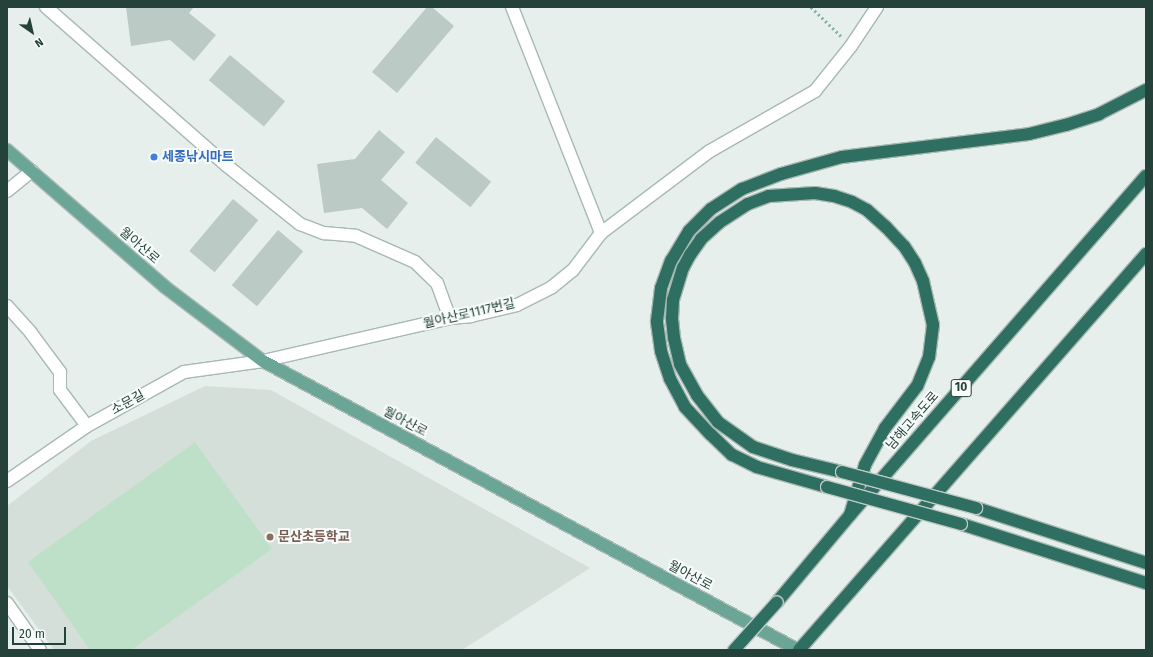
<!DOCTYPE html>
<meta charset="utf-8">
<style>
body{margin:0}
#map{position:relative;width:1153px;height:657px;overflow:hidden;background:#e6efeb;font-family:"Fira Sans","Noto Sans KR",sans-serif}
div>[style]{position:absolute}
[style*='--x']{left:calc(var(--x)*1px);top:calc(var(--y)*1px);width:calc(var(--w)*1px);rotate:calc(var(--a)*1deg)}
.built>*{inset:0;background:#d4dfda}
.green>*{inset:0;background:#bfe0c8}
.building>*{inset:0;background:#bbcac4;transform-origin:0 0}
.path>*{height:2.5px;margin-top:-1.25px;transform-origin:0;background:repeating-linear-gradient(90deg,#86b3a5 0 2px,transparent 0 5px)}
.roads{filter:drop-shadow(1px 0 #a8b8b2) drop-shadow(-1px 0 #a8b8b2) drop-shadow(0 1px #a8b8b2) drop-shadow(0 -1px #a8b8b2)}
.minor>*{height:12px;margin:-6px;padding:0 6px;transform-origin:6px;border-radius:6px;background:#fff}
.major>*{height:12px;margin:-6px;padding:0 6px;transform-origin:6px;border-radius:6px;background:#6aa596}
.highway>*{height:12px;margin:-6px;padding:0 6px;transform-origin:6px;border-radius:6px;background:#2f6f62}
.bridges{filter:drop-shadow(1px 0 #c2cac8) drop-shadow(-1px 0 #c2cac8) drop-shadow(0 1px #c2cac8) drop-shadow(0 -1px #c2cac8)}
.highway-bridge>*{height:12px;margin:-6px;padding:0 6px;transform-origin:6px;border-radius:6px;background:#2f6f62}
.dots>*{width:11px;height:11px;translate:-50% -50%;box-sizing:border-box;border:2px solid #f7fbf9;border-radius:50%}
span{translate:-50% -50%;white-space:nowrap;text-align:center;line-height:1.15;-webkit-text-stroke:4px #f7fbf9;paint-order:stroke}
.shield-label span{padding:1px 3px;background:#f7fbf9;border:1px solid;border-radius:3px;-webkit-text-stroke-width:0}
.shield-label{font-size:12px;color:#24423a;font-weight:700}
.shop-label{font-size:13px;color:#366cbe;font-weight:700}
.left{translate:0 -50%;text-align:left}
.street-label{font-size:13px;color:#24423a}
.education-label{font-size:13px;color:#785e54;font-weight:700}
.frame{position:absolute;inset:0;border:8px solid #24423a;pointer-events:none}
.north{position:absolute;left:12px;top:12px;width:40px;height:40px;-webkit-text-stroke:3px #f7fbf9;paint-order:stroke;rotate:146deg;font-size:11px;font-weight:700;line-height:16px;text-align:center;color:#24423a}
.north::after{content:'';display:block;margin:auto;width:14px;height:18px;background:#24423a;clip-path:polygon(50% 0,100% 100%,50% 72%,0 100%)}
.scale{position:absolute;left:12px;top:627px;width:54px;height:18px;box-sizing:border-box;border:2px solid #24423a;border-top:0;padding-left:5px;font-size:12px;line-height:14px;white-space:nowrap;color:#24423a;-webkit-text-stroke:3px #f7fbf9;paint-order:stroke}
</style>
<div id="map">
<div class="built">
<i style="clip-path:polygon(205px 386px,271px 390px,590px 568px,462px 650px,54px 650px,7px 586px,7px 506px,91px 441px)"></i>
</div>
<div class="green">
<i style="clip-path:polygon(195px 442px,272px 549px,131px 650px,90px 650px,28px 562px)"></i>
</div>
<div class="building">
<i style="clip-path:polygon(126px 7px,194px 7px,189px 13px,216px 35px,194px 61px,170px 40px,131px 46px)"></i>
<i style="clip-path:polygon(427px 7px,432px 7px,454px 26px,397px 93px,372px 72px)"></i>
<i style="left:230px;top:55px;width:72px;height:33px;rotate:40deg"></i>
<i style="clip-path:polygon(379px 130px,405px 152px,381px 180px,408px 203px,387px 229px,362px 208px,324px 213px,317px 164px,355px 159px)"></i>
<i style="left:436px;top:137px;width:71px;height:33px;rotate:39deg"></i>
<i style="left:233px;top:199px;width:33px;height:68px;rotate:40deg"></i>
<i style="left:278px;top:230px;width:33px;height:72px;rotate:40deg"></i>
</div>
<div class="path">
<i style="--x:811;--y:7;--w:42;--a:44"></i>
</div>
<div class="roads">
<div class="minor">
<i style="--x:46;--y:7;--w:240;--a:41.3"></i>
<i style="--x:226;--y:165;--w:95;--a:38.6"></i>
<i style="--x:300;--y:224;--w:26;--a:21"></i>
<i style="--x:324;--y:233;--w:32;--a:5"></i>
<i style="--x:356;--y:236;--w:64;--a:23.8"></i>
<i style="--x:415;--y:262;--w:30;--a:44"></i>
<i style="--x:437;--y:283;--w:37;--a:70"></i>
<i style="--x:512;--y:7;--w:243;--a:68.5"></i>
<i style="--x:7;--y:191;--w:32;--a:-39"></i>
<i style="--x:7;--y:306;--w:36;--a:48"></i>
<i style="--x:31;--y:333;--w:49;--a:53.4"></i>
<i style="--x:60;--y:372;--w:18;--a:90"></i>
<i style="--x:60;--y:390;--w:45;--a:53.1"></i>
<i style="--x:7;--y:481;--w:97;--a:-34.5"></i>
<i style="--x:87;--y:426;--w:111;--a:-29.1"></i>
<i style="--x:184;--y:372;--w:80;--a:-7.9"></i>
<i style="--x:263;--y:361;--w:192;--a:-12.9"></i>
<i style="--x:450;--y:318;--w:21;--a:-5"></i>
<i style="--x:471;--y:316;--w:47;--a:-13.4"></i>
<i style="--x:517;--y:305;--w:39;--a:-27"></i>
<i style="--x:552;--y:287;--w:27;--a:-39"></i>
<i style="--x:573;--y:270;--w:46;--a:-52.9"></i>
<i style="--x:601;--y:233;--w:136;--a:-37"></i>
<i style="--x:710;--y:151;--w:121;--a:-29.7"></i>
<i style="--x:815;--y:91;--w:58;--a:-51.3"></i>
<i style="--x:851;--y:46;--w:47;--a:-56.3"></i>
<i style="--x:7;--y:603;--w:57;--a:54.9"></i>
</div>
<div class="major">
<i style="--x:7;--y:150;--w:209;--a:40.9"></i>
<i style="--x:165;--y:287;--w:123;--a:37.1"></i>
<i style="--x:263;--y:361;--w:608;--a:28.38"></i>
</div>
<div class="highway">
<i style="--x:842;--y:472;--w:51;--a:-166.5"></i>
<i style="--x:792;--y:460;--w:41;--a:-161.6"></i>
<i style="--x:753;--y:447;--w:43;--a:-144.5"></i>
<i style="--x:718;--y:422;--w:34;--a:-128"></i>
<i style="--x:697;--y:395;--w:35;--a:-119"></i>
<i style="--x:680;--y:364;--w:27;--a:-103"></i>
<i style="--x:674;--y:338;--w:19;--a:-96"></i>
<i style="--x:672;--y:319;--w:19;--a:-87"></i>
<i style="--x:673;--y:300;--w:34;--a:-73"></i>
<i style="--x:683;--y:268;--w:15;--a:-62"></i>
<i style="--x:690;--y:255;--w:19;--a:-55"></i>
<i style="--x:701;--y:239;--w:25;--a:-42"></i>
<i style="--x:720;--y:222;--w:33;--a:-33"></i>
<i style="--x:748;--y:204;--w:22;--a:-21"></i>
<i style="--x:769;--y:196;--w:46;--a:-3.7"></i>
<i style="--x:815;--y:193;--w:19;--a:9"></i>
<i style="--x:834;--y:196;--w:19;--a:18"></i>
<i style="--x:852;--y:202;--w:17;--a:28"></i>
<i style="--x:867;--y:210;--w:25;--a:42"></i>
<i style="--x:886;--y:227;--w:26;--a:47"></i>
<i style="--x:904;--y:246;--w:20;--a:57"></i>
<i style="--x:915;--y:263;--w:20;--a:66"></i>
<i style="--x:923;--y:281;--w:45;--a:77.2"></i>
<i style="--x:933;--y:325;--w:32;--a:97"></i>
<i style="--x:929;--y:357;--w:31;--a:112"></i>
<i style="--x:917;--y:386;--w:53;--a:127.3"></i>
<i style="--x:885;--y:428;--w:42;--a:118.4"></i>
<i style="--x:865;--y:465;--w:52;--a:106.7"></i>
<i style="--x:827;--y:487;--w:73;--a:-164.1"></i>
<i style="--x:757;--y:467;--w:28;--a:-154"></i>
<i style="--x:732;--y:455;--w:30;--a:-136"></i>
<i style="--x:710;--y:434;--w:37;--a:-133"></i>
<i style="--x:685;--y:407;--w:32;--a:-118"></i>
<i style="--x:670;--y:379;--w:29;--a:-108"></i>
<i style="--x:661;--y:351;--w:30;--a:-98"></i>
<i style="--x:657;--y:321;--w:33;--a:-83"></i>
<i style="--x:661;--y:288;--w:29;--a:-70"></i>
<i style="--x:671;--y:261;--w:35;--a:-59"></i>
<i style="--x:689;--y:231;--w:31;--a:-45"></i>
<i style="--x:711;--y:209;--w:37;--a:-33"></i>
<i style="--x:742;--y:189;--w:42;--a:-21"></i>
<i style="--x:781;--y:174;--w:63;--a:-15.6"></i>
<i style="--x:842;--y:157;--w:188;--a:-7"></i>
<i style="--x:1029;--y:134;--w:38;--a:-14"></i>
<i style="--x:1066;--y:125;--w:35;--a:-18"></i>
<i style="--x:1099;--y:114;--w:53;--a:-27.1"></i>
<i style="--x:976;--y:508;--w:179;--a:17.9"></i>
<i style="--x:961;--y:524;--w:194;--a:17.7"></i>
<i style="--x:777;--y:602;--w:114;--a:-50"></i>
<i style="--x:850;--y:515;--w:450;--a:-48.9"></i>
<i style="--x:799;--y:650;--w:527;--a:-48.77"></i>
</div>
</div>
<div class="bridges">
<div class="highway-bridge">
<i style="--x:842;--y:472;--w:139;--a:15"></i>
<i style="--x:827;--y:487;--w:139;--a:15.4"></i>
<i style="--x:734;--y:650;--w:64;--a:-48.1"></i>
</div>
</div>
<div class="dots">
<i style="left:154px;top:157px;background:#3f7fe0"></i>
<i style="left:270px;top:537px;background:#8d6e63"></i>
</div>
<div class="shield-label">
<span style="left:961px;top:388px">10</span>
</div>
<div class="shop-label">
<span class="left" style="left:162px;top:157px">세종낚시마트</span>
</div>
<div class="street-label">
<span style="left:139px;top:246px;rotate:41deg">월아산로</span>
<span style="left:469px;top:314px;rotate:-13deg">월아산로1117번길</span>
<span style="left:128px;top:403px;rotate:-29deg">소문길</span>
<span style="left:913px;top:421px;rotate:-49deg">남해고속도로</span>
<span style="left:405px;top:422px;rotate:28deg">월아산로</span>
<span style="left:690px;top:576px;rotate:28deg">월아산로</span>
</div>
<div class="education-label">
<span class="left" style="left:278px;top:537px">문산초등학교</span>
</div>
<div class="frame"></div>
<div class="north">N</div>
<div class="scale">20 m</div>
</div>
